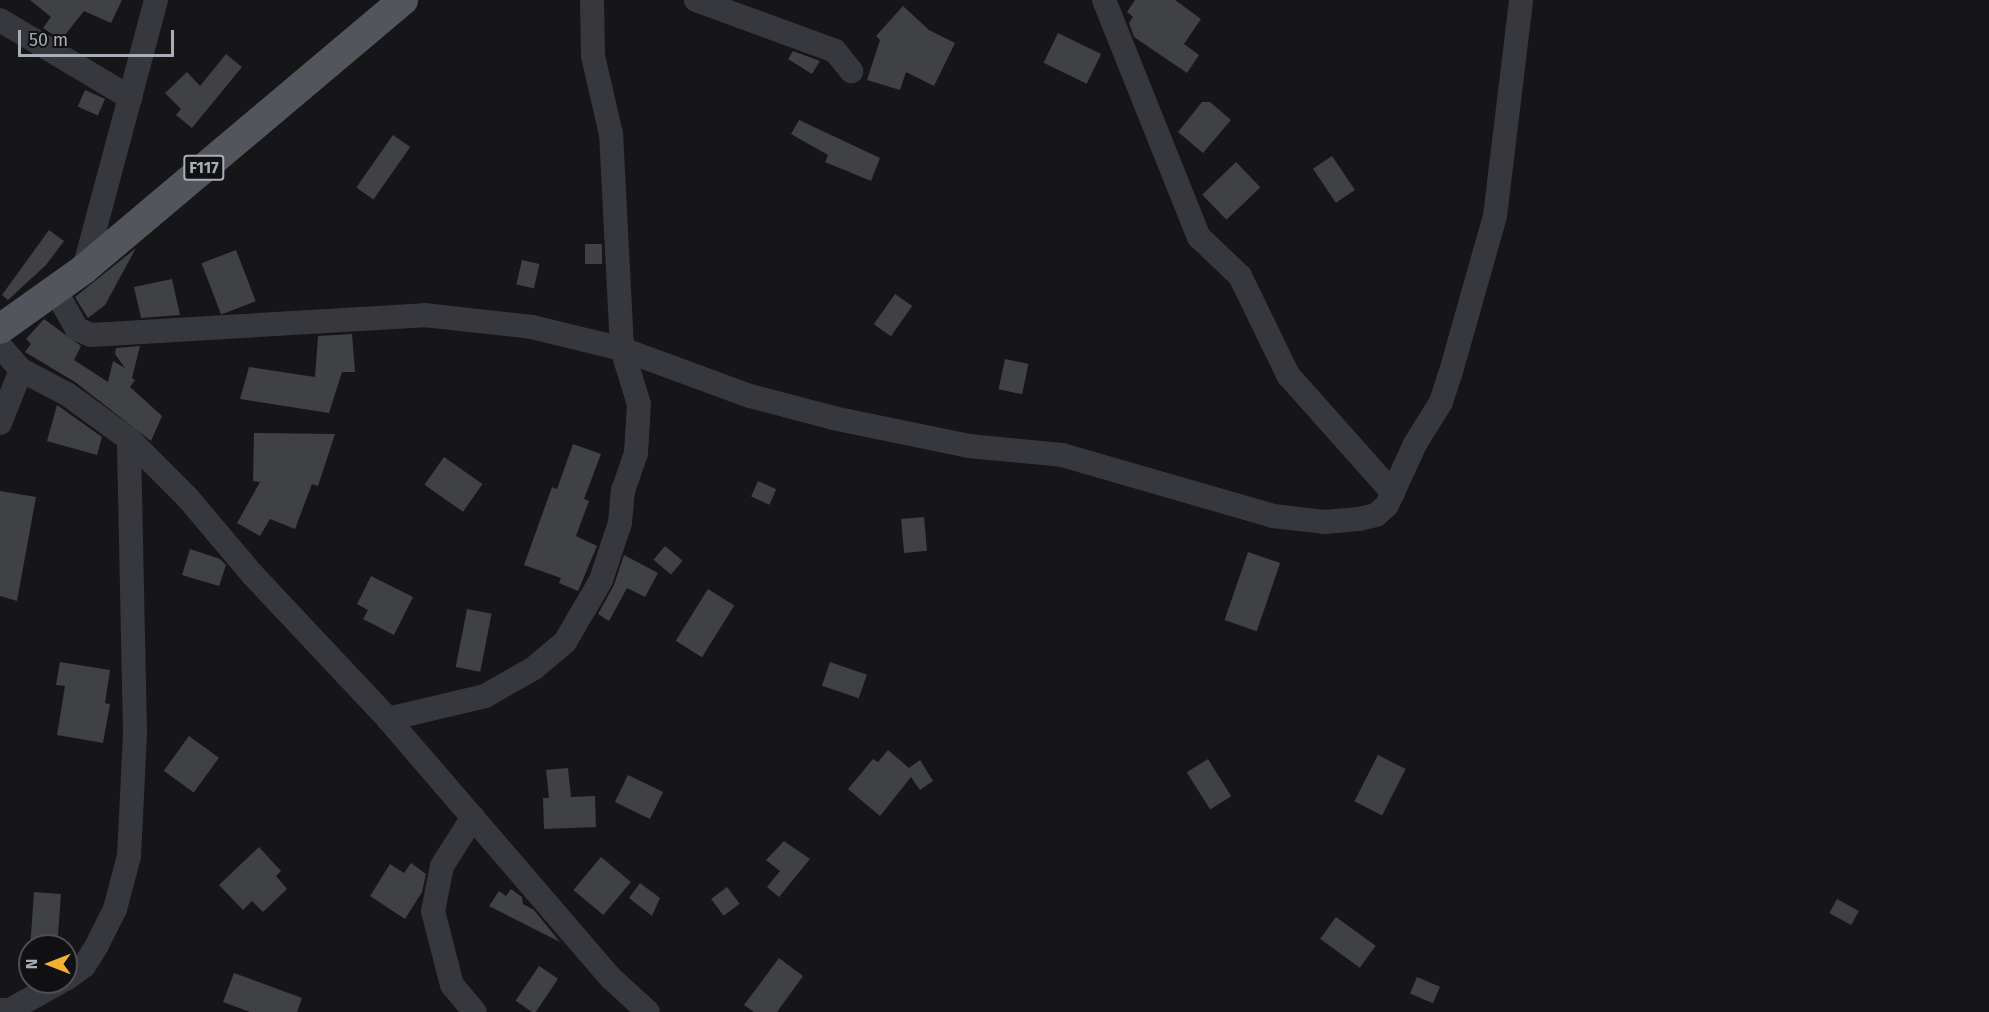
<!DOCTYPE html>
<style>
body{margin:0}
#map{position:relative;width:1989px;height:1012px;overflow:hidden;background:#161618;font-family:"Fira Sans",sans-serif}
div>[style]{position:absolute}
[style*='--x']{left:calc(var(--x)*1px);top:calc(var(--y)*1px);width:calc(var(--w)*1px);rotate:calc(var(--a)*1deg)}
.building>*{inset:0;background:#404145;transform-origin:0 0}
.minor>*{height:24px;margin:-12px;padding:0 12px;transform-origin:12px;border-radius:12px;background:#37383d}
.major>*{height:30px;margin:-15px;padding:0 15px;transform-origin:15px;border-radius:15px;background:#53555c}
span{translate:-50% -50%;white-space:nowrap;text-align:center;line-height:1.15;-webkit-text-stroke:5px #111113;paint-order:stroke}
.shield-label span{padding:2px 4px;background:#111113;border:2px solid;border-radius:4px;-webkit-text-stroke-width:0}
.shield-label{font-size:16px;color:#a8adb8;font-weight:700}
.north{position:absolute;left:18px;top:934px;width:60px;height:60px;box-sizing:border-box;background:#111113;border:2px solid #4d4f55;border-radius:50%;rotate:270deg;font-size:16px;font-weight:700;line-height:24px;text-align:center;color:#a8adb8}
.north::after{content:'';display:block;margin:auto;width:21px;height:27px;background:#f2b134;clip-path:polygon(50% 0,100% 100%,50% 72%,0 100%)}
.scale{position:absolute;left:18px;top:30px;width:156px;height:27px;box-sizing:border-box;border:3px solid #a8adb8;border-top:0;padding-left:8px;font-size:18px;line-height:21px;white-space:nowrap;color:#a8adb8;-webkit-text-stroke:4px #111113;paint-order:stroke}
</style>
<div id="map">
<div class="building">
<i style="clip-path:polygon(30px 0,122px 0,111px 23px,84px 11px,61px 40px,43px 28px,51px 17px)"></i>
<i style="clip-path:polygon(1135px 0,1175px 0,1201px 19px,1184px 44px,1199px 55px,1187px 73px,1134px 37px,1129px 23px,1133px 17px,1127px 12px)"></i>
<i style="clip-path:polygon(903px 6px,929px 30px,955px 43px,934px 86px,906px 72px,900px 90px,867px 80px,880px 40px,876px 36px)"></i>
<i style="left:1058px;top:33px;width:48px;height:33px;rotate:26deg"></i>
<i style="clip-path:polygon(793px 51px,820px 61px,812px 74px,788px 59px)"></i>
<i style="clip-path:polygon(226px 54px,242px 67px,192px 128px,176px 115px,181px 109px,165px 93px,187px 72px,200px 86px)"></i>
<i style="left:85px;top:90px;width:22px;height:18px;rotate:24deg"></i>
<i style="clip-path:polygon(1202px 102px,1210px 102px,1231px 120px,1203px 153px,1178px 132px)"></i>
<i style="clip-path:polygon(799px 120px,880px 158px,871px 181px,825px 162px,828px 155px,791px 134px)"></i>
<i style="left:393px;top:135px;width:21px;height:64px;rotate:35deg"></i>
<i style="left:1332px;top:156px;width:41px;height:23px;rotate:56deg"></i>
<i style="left:1236px;top:162px;width:35px;height:47px;rotate:46deg"></i>
<i style="clip-path:polygon(49px 230px,64px 241px,46px 265px,8px 300px,2px 295px)"></i>
<i style="left:585px;top:244px;width:17px;height:20px"></i>
<i style="clip-path:polygon(136px 248px,105px 305px,88px 318px,75px 297px)"></i>
<i style="left:236px;top:250px;width:55px;height:37px;rotate:69deg"></i>
<i style="left:522px;top:260px;width:18px;height:25px;rotate:13deg"></i>
<i style="clip-path:polygon(172px 279px,180px 315px,141px 318px,134px 287px)"></i>
<i style="left:895px;top:294px;width:21px;height:37px;rotate:35deg"></i>
<i style="clip-path:polygon(44px 319px,81px 346px,74px 360px,108px 382px,113px 361px,125px 368px,115px 354px,116px 348px,140px 346px,132px 378px,135px 380px,130px 387px,162px 416px,151px 441px,75px 382px,25px 352px,31px 344px,26px 339px)"></i>
<i style="clip-path:polygon(352px 334px,355px 372px,342px 372px,329px 413px,240px 399px,249px 367px,315px 377px,318px 336px)"></i>
<i style="left:1005px;top:359px;width:24px;height:31px;rotate:12deg"></i>
<i style="clip-path:polygon(57px 405px,102px 437px,97px 455px,47px 441px)"></i>
<i style="clip-path:polygon(254px 433px,335px 434px,318px 486px,312px 484px,295px 529px,270px 519px,260px 536px,237px 523px,260px 482px,253px 481px)"></i>
<i style="clip-path:polygon(573px 444px,601px 454px,584px 499px,589px 501px,576px 536px,597px 546px,578px 591px,559px 583px,561px 578px,524px 565px,552px 487px,557px 489px)"></i>
<i style="left:444px;top:457px;width:47px;height:34px;rotate:35deg"></i>
<i style="left:758px;top:481px;width:20px;height:17px;rotate:24deg"></i>
<i style="clip-path:polygon(0 491px,36px 497px,17px 601px,0 596px)"></i>
<i style="left:924px;top:517px;width:34px;height:23px;rotate:85deg"></i>
<i style="left:665px;top:546px;width:23px;height:18px;rotate:40deg"></i>
<i style="clip-path:polygon(190px 549px,220px 559px,226px 565px,219px 586px,182px 575px)"></i>
<i style="left:1248px;top:552px;width:34px;height:72px;rotate:19deg"></i>
<i style="clip-path:polygon(624px 555px,658px 573px,645px 597px,627px 588px,609px 621px,598px 614px,614px 585px)"></i>
<i style="clip-path:polygon(371px 576px,413px 597px,394px 635px,363px 619px,368px 610px,357px 604px)"></i>
<i style="left:708px;top:589px;width:31px;height:61px;rotate:32deg"></i>
<i style="left:467px;top:609px;width:25px;height:59px;rotate:11deg"></i>
<i style="clip-path:polygon(60px 662px,110px 670px,105px 703px,110px 704px,103px 743px,57px 735px,65px 686px,56px 685px)"></i>
<i style="left:830px;top:662px;width:39px;height:25px;rotate:19deg"></i>
<i style="left:189px;top:736px;width:37px;height:43px;rotate:36deg"></i>
<i style="clip-path:polygon(888px 750px,909px 768px,920px 760px,933px 781px,920px 790px,911px 777px,880px 816px,848px 789px,873px 759px,878px 762px)"></i>
<i style="left:1378px;top:755px;width:31px;height:52px;rotate:27deg"></i>
<i style="left:1208px;top:759px;width:44px;height:25px;rotate:58deg"></i>
<i style="clip-path:polygon(568px 768px,571px 797px,595px 796px,596px 827px,544px 829px,543px 798px,549px 798px,546px 770px)"></i>
<i style="left:628px;top:775px;width:39px;height:30px;rotate:26deg"></i>
<i style="clip-path:polygon(784px 841px,810px 859px,779px 897px,767px 887px,780px 871px,766px 860px)"></i>
<i style="clip-path:polygon(259px 847px,281px 871px,276px 876px,287px 889px,263px 912px,252px 901px,243px 910px,219px 885px)"></i>
<i style="left:601px;top:857px;width:39px;height:43px;rotate:40deg"></i>
<i style="clip-path:polygon(411px 863px,426px 874px,422px 892px,405px 919px,370px 896px,390px 864px,404px 873px)"></i>
<i style="clip-path:polygon(640px 883px,660px 898px,652px 916px,629px 898px)"></i>
<i style="left:727px;top:887px;width:21px;height:20px;rotate:53deg"></i>
<i style="clip-path:polygon(511px 889px,522px 897px,523px 904px,534px 910px,560px 942px,489px 906px,499px 891px,506px 896px)"></i>
<i style="left:34px;top:892px;width:27px;height:54px;rotate:4deg"></i>
<i style="left:1837px;top:899px;width:25px;height:16px;rotate:29deg"></i>
<i style="left:1336px;top:917px;width:49px;height:27px;rotate:36deg"></i>
<i style="clip-path:polygon(779px 958px,803px 976px,777px 1012px,754px 1012px,744px 1005px)"></i>
<i style="left:539px;top:966px;width:23px;height:42px;rotate:34deg"></i>
<i style="clip-path:polygon(234px 973px,302px 998px,297px 1012px,250px 1012px,223px 1002px)"></i>
<i style="left:1417px;top:977px;width:25px;height:18px;rotate:23deg"></i>
</div>
<div class="minor">
<i style="--x:696;--y:0;--w:148;--a:20.1"></i>
<i style="--x:835;--y:51;--w:26;--a:51"></i>
<i style="--x:1104;--y:0;--w:255;--a:68.2"></i>
<i style="--x:1199;--y:237;--w:57;--a:43.6"></i>
<i style="--x:1240;--y:276;--w:110;--a:64.1"></i>
<i style="--x:1288;--y:375;--w:158;--a:48.3"></i>
<i style="--x:0;--y:20;--w:152;--a:30.8"></i>
<i style="--x:84;--y:269;--w:278;--a:-75"></i>
<i style="--x:55;--y:290;--w:45;--a:60.6"></i>
<i style="--x:77;--y:329;--w:15;--a:23"></i>
<i style="--x:91;--y:335;--w:334;--a:-3.4"></i>
<i style="--x:424;--y:315;--w:109;--a:6.3"></i>
<i style="--x:532;--y:327;--w:93;--a:13.7"></i>
<i style="--x:622;--y:349;--w:136;--a:20.2"></i>
<i style="--x:750;--y:396;--w:86;--a:14.8"></i>
<i style="--x:833;--y:418;--w:139;--a:11.6"></i>
<i style="--x:969;--y:446;--w:93;--a:5.5"></i>
<i style="--x:1062;--y:455;--w:220;--a:16.1"></i>
<i style="--x:1273;--y:516;--w:51;--a:6.7"></i>
<i style="--x:1324;--y:522;--w:35;--a:-5"></i>
<i style="--x:1359;--y:519;--w:17;--a:-13"></i>
<i style="--x:1376;--y:515;--w:15;--a:-42"></i>
<i style="--x:1387;--y:505;--w:67;--a:-65.3"></i>
<i style="--x:1415;--y:444;--w:49;--a:-58.2"></i>
<i style="--x:1441;--y:402;--w:28;--a:-72"></i>
<i style="--x:1450;--y:375;--w:165;--a:-74.2"></i>
<i style="--x:1495;--y:216;--w:218;--a:-83.1"></i>
<i style="--x:0;--y:346;--w:32;--a:49"></i>
<i style="--x:21;--y:370;--w:52;--a:27.6"></i>
<i style="--x:67;--y:394;--w:77;--a:36"></i>
<i style="--x:129;--y:439;--w:82;--a:45"></i>
<i style="--x:187;--y:497;--w:101;--a:49.8"></i>
<i style="--x:252;--y:574;--w:199;--a:46.8"></i>
<i style="--x:388;--y:719;--w:342;--a:49.3"></i>
<i style="--x:611;--y:978;--w:50;--a:42.6"></i>
<i style="--x:0;--y:423;--w:57;--a:-68.4"></i>
<i style="--x:388;--y:719;--w:100;--a:-13.3"></i>
<i style="--x:485;--y:696;--w:56;--a:-29.7"></i>
<i style="--x:534;--y:668;--w:40;--a:-40"></i>
<i style="--x:565;--y:642;--w:39;--a:-60"></i>
<i style="--x:585;--y:608;--w:32;--a:-60"></i>
<i style="--x:601;--y:580;--w:60;--a:-71.6"></i>
<i style="--x:620;--y:523;--w:32;--a:-85"></i>
<i style="--x:623;--y:491;--w:40;--a:-71.1"></i>
<i style="--x:636;--y:453;--w:49;--a:-86.5"></i>
<i style="--x:639;--y:404;--w:58;--a:-107.2"></i>
<i style="--x:622;--y:349;--w:215;--a:-92.9"></i>
<i style="--x:611;--y:134;--w:80;--a:-103"></i>
<i style="--x:593;--y:56;--w:56;--a:-91"></i>
<i style="--x:473;--y:817;--w:58;--a:122.3"></i>
<i style="--x:442;--y:866;--w:46;--a:101.3"></i>
<i style="--x:433;--y:911;--w:76;--a:75.6"></i>
<i style="--x:452;--y:985;--w:35;--a:50"></i>
<i style="--x:66;--y:979;--w:22;--a:-36"></i>
<i style="--x:84;--y:966;--w:25;--a:-58"></i>
<i style="--x:97;--y:945;--w:40;--a:-63.4"></i>
<i style="--x:115;--y:909;--w:55;--a:-75.2"></i>
<i style="--x:129;--y:856;--w:124;--a:-87.2"></i>
<i style="--x:135;--y:732;--w:293;--a:-91.2"></i>
<i style="--x:0;--y:1010;--w:10;--a:0"></i>
<i style="--x:10;--y:1010;--w:57;--a:-29.2"></i>
</div>
<div class="major">
<i style="--x:0;--y:329;--w:103;--a:-35.5"></i>
<i style="--x:84;--y:269;--w:417;--a:-40.1"></i>
</div>
<div class="shield-label">
<span style="left:204px;top:168px">F117</span>
</div>
<div class="north">N</div>
<div class="scale">50 m</div>
</div>
